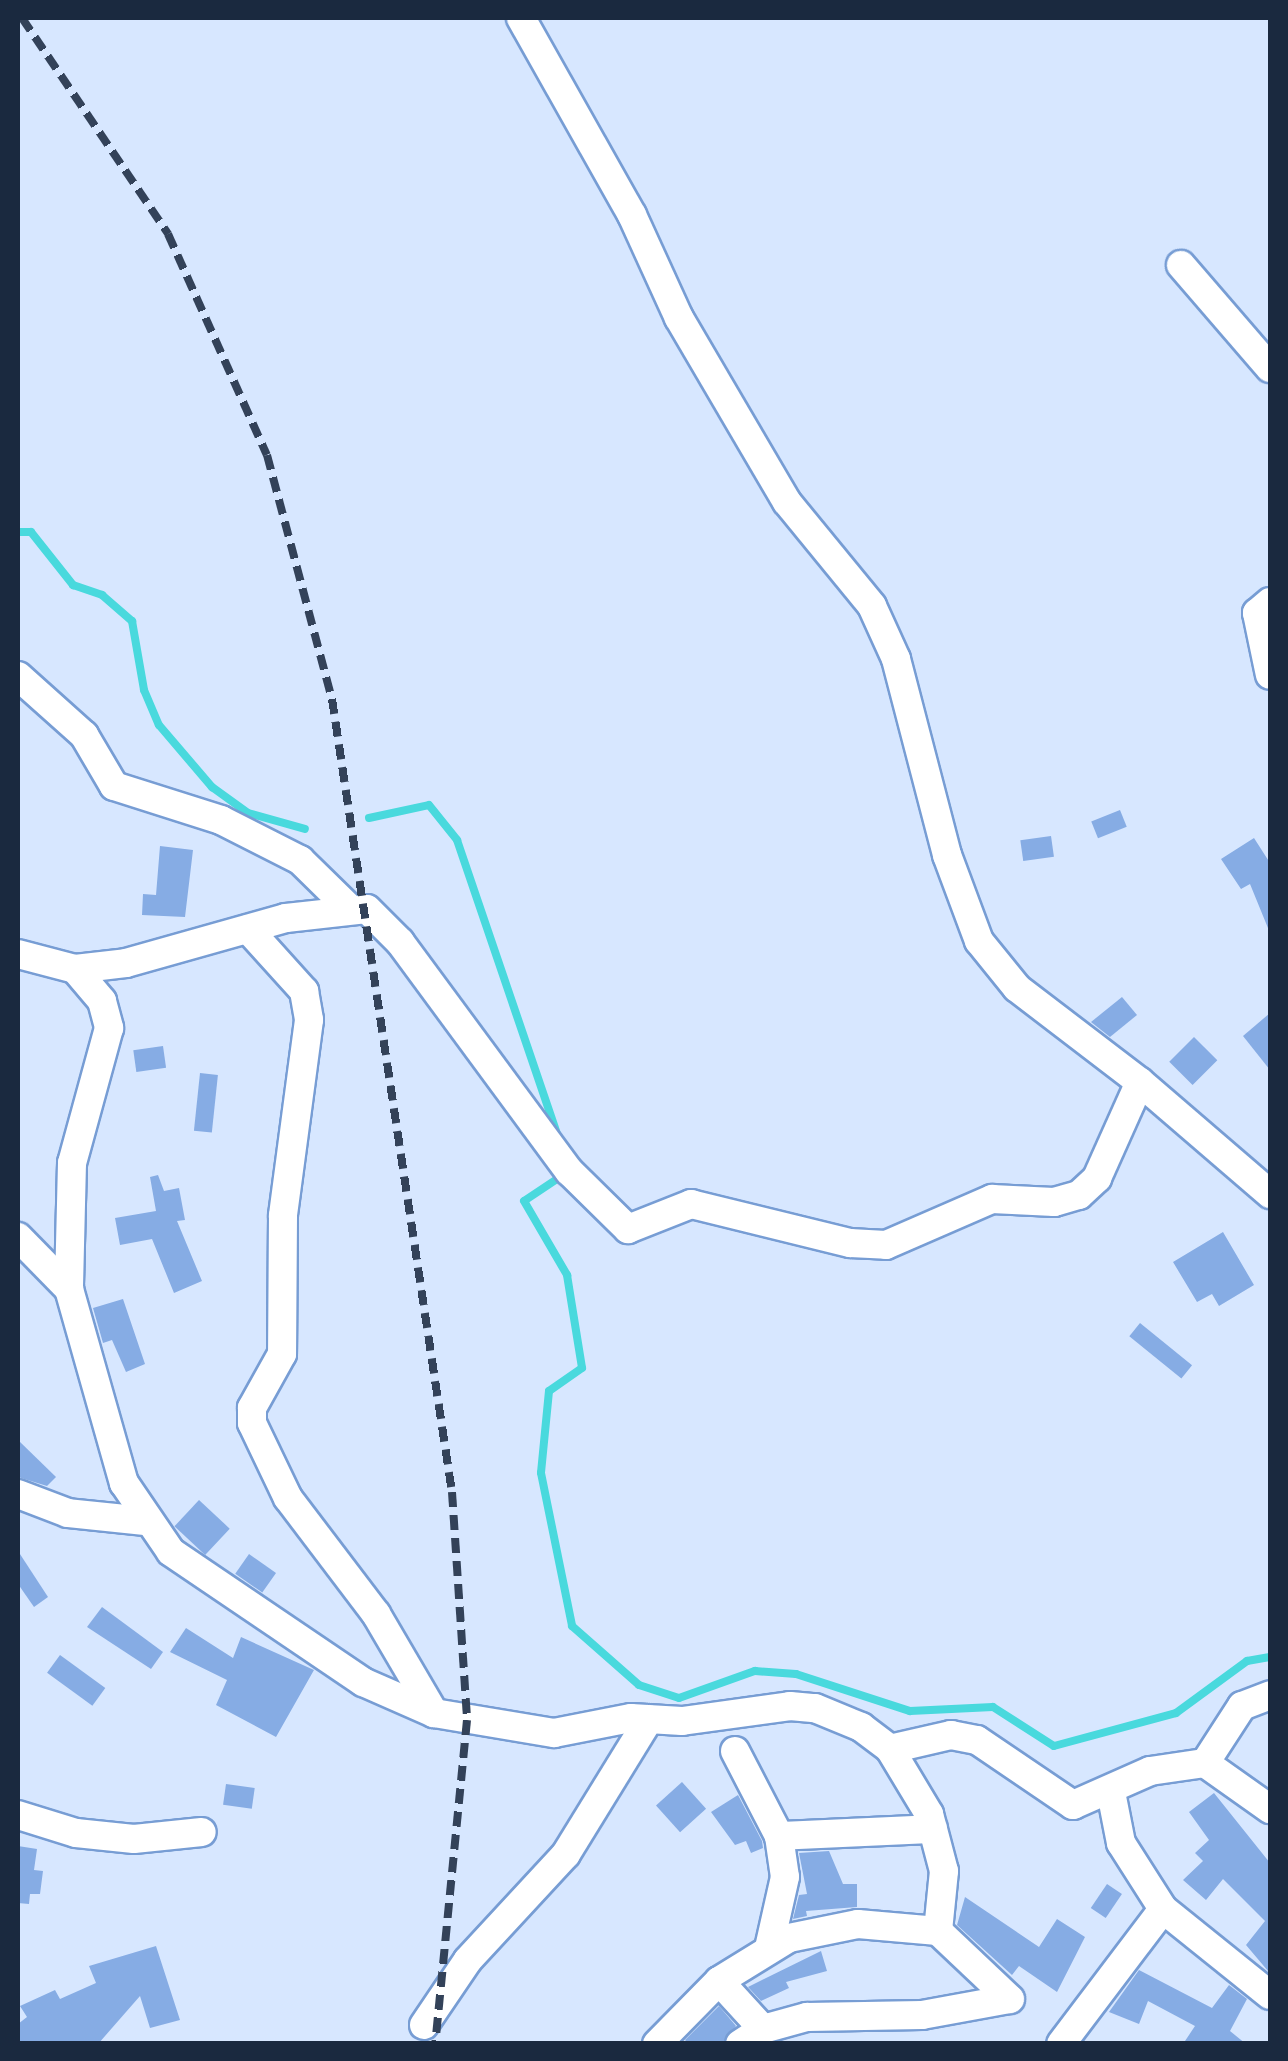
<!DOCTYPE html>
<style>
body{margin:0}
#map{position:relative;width:1288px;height:2061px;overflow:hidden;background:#d7e7ff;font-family:"Playfair Display",serif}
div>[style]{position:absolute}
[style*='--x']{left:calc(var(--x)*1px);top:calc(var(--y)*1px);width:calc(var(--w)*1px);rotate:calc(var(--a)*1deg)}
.stream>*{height:8px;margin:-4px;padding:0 4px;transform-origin:4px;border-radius:4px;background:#49d9dd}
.building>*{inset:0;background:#86ace4;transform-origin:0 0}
.roads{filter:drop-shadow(2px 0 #779dd4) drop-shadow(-2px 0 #779dd4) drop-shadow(0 2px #779dd4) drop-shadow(0 -2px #779dd4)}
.minor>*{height:28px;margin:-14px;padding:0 14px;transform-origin:14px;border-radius:14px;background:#fff}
.rail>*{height:8px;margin-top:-4px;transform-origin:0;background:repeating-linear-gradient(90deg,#334259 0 15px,transparent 0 23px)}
span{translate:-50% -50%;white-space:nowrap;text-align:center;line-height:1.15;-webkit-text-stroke:9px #fff;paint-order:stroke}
.frame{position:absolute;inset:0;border:20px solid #1a293f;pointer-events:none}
</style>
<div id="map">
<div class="stream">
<i style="--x:18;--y:532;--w:13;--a:0"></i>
<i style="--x:31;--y:532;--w:68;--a:51.6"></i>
<i style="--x:73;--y:585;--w:31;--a:19"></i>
<i style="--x:102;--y:595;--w:40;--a:41"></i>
<i style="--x:132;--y:621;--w:70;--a:80.1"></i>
<i style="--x:144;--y:690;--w:38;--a:67"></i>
<i style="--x:159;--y:725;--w:82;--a:49.5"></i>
<i style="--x:212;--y:787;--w:44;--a:35.8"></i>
<i style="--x:248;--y:813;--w:59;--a:15.7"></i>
<i style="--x:369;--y:818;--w:61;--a:-12.2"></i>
<i style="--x:429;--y:805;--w:45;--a:51.3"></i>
<i style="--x:457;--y:840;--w:314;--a:71.2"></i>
<i style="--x:566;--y:1173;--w:50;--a:146.3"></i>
<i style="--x:524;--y:1201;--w:86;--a:59.8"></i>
<i style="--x:567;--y:1275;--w:94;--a:80.8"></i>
<i style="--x:582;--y:1368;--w:40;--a:145.1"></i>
<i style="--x:549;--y:1391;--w:82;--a:95.6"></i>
<i style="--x:541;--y:1473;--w:156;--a:78.5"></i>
<i style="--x:572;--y:1626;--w:89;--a:41.4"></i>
<i style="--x:639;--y:1685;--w:42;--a:18"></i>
<i style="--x:679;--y:1698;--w:81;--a:-19.6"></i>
<i style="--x:755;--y:1671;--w:41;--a:4.2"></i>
<i style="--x:796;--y:1674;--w:120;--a:18"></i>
<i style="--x:910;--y:1711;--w:83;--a:-2.8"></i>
<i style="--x:993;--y:1707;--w:72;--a:32.6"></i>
<i style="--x:1054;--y:1746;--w:126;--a:-15.1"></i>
<i style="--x:1176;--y:1713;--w:88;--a:-36.2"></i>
<i style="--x:1247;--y:1661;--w:23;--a:-10"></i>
</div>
<div class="building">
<i style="left:1120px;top:810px;width:18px;height:31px;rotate:68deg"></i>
<i style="left:1051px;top:836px;width:21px;height:31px;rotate:82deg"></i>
<i style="clip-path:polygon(1254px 838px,1270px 863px,1270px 933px,1250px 884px,1241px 889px,1221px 859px)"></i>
<i style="clip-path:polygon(160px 846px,193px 850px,185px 917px,142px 915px,143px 894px,156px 895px)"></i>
<i style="clip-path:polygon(1122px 997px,1137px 1015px,1110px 1037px,1091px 1022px)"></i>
<i style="clip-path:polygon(1270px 1013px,1270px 1070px,1243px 1036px)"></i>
<i style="left:1194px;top:1037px;width:33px;height:35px;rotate:45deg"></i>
<i style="left:163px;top:1046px;width:22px;height:30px;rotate:82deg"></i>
<i style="left:200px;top:1073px;width:18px;height:58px;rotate:6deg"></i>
<i style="clip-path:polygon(158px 1175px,164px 1191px,179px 1188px,185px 1220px,177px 1221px,202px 1281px,174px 1293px,152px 1239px,120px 1245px,115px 1218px,156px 1211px,150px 1177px)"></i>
<i style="clip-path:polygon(1223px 1232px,1254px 1285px,1219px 1306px,1212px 1294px,1197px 1302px,1173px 1262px)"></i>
<i style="clip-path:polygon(123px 1299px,145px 1364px,126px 1372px,112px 1340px,103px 1343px,93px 1308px)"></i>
<i style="left:1140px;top:1323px;width:67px;height:17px;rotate:39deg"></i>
<i style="clip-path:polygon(18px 1440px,56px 1477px,47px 1486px,18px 1477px)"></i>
<i style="left:199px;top:1500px;width:42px;height:36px;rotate:43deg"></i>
<i style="clip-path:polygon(18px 1551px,48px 1597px,34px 1607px,18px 1584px)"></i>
<i style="left:249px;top:1554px;width:33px;height:24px;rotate:35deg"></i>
<i style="clip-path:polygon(102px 1607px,163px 1652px,151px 1669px,87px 1627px)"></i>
<i style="clip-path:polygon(186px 1628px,233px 1658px,241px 1637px,314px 1670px,276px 1737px,216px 1705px,227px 1680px,170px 1652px)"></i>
<i style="left:60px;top:1655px;width:56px;height:22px;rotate:36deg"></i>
<i style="left:682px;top:1782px;width:36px;height:35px;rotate:48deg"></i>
<i style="left:226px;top:1784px;width:29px;height:21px;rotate:8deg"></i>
<i style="clip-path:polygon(1214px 1793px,1270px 1863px,1268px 1971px,1246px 1945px,1265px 1921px,1223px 1879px,1206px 1900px,1183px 1880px,1203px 1861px,1195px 1853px,1209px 1840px,1189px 1812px)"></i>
<i style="clip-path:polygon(738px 1795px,762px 1841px,763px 1848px,751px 1853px,746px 1841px,735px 1845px,711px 1812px)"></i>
<i style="clip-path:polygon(18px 1846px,37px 1849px,34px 1870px,43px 1871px,40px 1894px,30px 1894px,29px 1904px,18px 1903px)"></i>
<i style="clip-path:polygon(829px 1851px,843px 1884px,857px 1884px,857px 1907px,806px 1911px,807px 1916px,793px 1919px,799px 1895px,807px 1894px,799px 1853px)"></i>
<i style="left:1107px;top:1884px;width:18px;height:29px;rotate:34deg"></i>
<i style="clip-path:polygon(965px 1897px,1039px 1947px,1057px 1919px,1085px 1937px,1057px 1992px,1019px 1966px,1012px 1975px,957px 1925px)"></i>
<i style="clip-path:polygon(156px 1946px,180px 2020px,150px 2028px,140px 1996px,98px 2044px,18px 2044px,18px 2024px,27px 2017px,20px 2006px,55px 1990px,60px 1999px,96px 1983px,89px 1966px)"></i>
<i style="clip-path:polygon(821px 1951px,827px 1971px,786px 1982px,789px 1988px,761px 2001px,748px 1987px)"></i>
<i style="clip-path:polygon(1139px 1970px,1212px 2008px,1229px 1985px,1247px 1999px,1230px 2031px,1246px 2044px,1183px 2044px,1195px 2026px,1148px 2001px,1139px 2024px,1109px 2012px)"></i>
<i style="clip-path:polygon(719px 2006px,736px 2026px,723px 2044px,689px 2044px,685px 2040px)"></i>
</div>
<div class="roads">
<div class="minor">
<i style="--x:521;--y:18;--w:226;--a:60.6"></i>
<i style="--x:632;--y:215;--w:113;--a:65.5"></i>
<i style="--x:679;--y:318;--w:213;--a:59.6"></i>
<i style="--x:787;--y:502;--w:134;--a:50.7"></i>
<i style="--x:872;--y:606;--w:58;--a:65.6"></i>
<i style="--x:896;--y:659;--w:203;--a:75.4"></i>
<i style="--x:947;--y:855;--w:92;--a:69.6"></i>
<i style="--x:979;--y:941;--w:60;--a:51"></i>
<i style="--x:1017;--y:988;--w:155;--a:37.4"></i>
<i style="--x:1140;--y:1082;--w:172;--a:40.7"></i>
<i style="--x:1181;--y:265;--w:136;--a:49.2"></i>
<i style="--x:1270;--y:602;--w:17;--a:140"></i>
<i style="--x:1257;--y:613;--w:63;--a:78.2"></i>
<i style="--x:18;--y:676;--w:89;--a:41.8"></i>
<i style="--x:84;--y:735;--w:59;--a:59.5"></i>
<i style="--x:114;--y:786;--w:112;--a:17.6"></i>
<i style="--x:221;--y:820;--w:89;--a:26.9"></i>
<i style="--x:300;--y:860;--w:67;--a:44.4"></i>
<i style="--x:248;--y:929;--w:84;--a:47.9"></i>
<i style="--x:304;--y:991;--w:29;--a:80"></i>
<i style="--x:309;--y:1020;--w:198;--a:97.6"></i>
<i style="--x:283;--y:1216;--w:138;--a:90.4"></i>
<i style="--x:282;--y:1354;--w:62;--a:119.1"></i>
<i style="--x:252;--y:1408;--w:15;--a:90"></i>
<i style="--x:252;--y:1423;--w:83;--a:64.4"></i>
<i style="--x:288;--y:1498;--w:146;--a:52.8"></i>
<i style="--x:376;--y:1614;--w:115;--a:59.6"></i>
<i style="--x:18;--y:954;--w:59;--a:14.7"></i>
<i style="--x:75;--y:969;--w:51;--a:-6.7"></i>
<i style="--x:126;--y:963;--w:166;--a:-15.7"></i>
<i style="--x:286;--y:918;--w:81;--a:-6.3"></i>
<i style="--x:367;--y:909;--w:47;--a:45"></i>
<i style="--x:400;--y:942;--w:285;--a:53.6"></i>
<i style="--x:569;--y:1171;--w:83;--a:44.5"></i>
<i style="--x:628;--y:1229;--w:68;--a:-21.6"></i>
<i style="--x:691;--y:1204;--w:164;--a:13.8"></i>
<i style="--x:850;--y:1243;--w:36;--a:3"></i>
<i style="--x:886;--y:1245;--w:116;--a:-23.5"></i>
<i style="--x:992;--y:1199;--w:62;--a:2.8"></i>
<i style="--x:1054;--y:1202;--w:26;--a:-16"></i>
<i style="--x:1079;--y:1195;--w:25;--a:-43"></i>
<i style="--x:1097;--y:1178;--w:105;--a:-65.9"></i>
<i style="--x:75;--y:969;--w:42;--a:49.8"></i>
<i style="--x:102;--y:1001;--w:28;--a:75"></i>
<i style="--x:109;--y:1028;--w:140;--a:105.3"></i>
<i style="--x:72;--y:1163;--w:126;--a:91.4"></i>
<i style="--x:69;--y:1289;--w:202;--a:74.2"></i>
<i style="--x:124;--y:1483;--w:83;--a:55.7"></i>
<i style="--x:171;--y:1552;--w:232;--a:34.1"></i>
<i style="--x:363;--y:1682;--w:77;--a:23.6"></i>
<i style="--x:434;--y:1713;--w:122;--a:9.5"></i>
<i style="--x:554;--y:1733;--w:78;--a:-11"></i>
<i style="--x:631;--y:1718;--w:51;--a:3.4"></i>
<i style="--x:682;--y:1721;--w:109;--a:-7.9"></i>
<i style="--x:790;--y:1706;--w:25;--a:5"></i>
<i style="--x:815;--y:1708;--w:50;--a:22.4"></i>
<i style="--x:861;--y:1727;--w:36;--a:37"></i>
<i style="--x:890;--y:1749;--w:76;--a:59"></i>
<i style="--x:929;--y:1814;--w:59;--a:75.3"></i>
<i style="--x:944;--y:1871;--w:60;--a:95.7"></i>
<i style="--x:938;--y:1931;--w:99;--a:43.4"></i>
<i style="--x:18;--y:1237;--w:73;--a:45.6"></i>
<i style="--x:18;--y:1494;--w:53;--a:20.8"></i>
<i style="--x:68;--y:1513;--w:78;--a:5.9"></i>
<i style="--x:890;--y:1749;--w:63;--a:-12.9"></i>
<i style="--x:951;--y:1735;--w:26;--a:11"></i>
<i style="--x:977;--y:1740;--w:116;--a:34.1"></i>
<i style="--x:1073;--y:1805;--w:84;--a:-23.8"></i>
<i style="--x:1150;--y:1771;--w:56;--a:-8.3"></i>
<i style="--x:1205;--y:1763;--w:80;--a:35.3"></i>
<i style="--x:735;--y:1751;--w:96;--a:62.6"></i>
<i style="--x:779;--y:1836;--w:41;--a:81.7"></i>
<i style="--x:785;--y:1877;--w:73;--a:102.7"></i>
<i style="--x:1205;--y:1763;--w:68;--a:-57"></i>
<i style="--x:1242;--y:1706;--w:30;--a:-21"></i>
<i style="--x:1111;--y:1792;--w:52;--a:78.9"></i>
<i style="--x:1121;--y:1843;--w:78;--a:57.5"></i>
<i style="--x:1163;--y:1909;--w:137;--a:38.8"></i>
<i style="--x:18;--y:1815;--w:61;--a:17.2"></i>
<i style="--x:76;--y:1833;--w:58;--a:5.9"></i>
<i style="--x:134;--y:1839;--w:68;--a:-5.9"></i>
<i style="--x:779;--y:1836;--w:154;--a:-2.6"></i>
<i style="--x:719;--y:1981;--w:65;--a:47.5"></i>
<i style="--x:424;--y:2025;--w:78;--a:-55.9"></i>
<i style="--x:468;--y:1960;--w:144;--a:-47.2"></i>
<i style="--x:566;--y:1854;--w:158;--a:-58.4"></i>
<i style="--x:657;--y:2044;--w:88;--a:-45.5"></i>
<i style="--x:719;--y:1981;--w:82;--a:-31.6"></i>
<i style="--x:789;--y:1938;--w:70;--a:-11.5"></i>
<i style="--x:858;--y:1924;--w:80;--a:5"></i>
<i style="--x:740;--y:2044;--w:27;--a:-33"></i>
<i style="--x:763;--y:2029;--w:46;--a:-15.3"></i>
<i style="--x:807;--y:2017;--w:115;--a:-1"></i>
<i style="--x:922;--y:2015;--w:89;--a:-10.3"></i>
<i style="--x:1061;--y:2044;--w:169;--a:-52.9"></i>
</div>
</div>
<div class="rail">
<i style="--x:22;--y:18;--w:261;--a:55.9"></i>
<i style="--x:168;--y:234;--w:242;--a:65.9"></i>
<i style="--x:267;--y:455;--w:253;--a:75.1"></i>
<i style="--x:332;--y:699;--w:802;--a:81.4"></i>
<i style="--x:452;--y:1492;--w:228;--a:86.2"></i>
<i style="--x:467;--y:1720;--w:326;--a:95.6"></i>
</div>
<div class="frame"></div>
</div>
